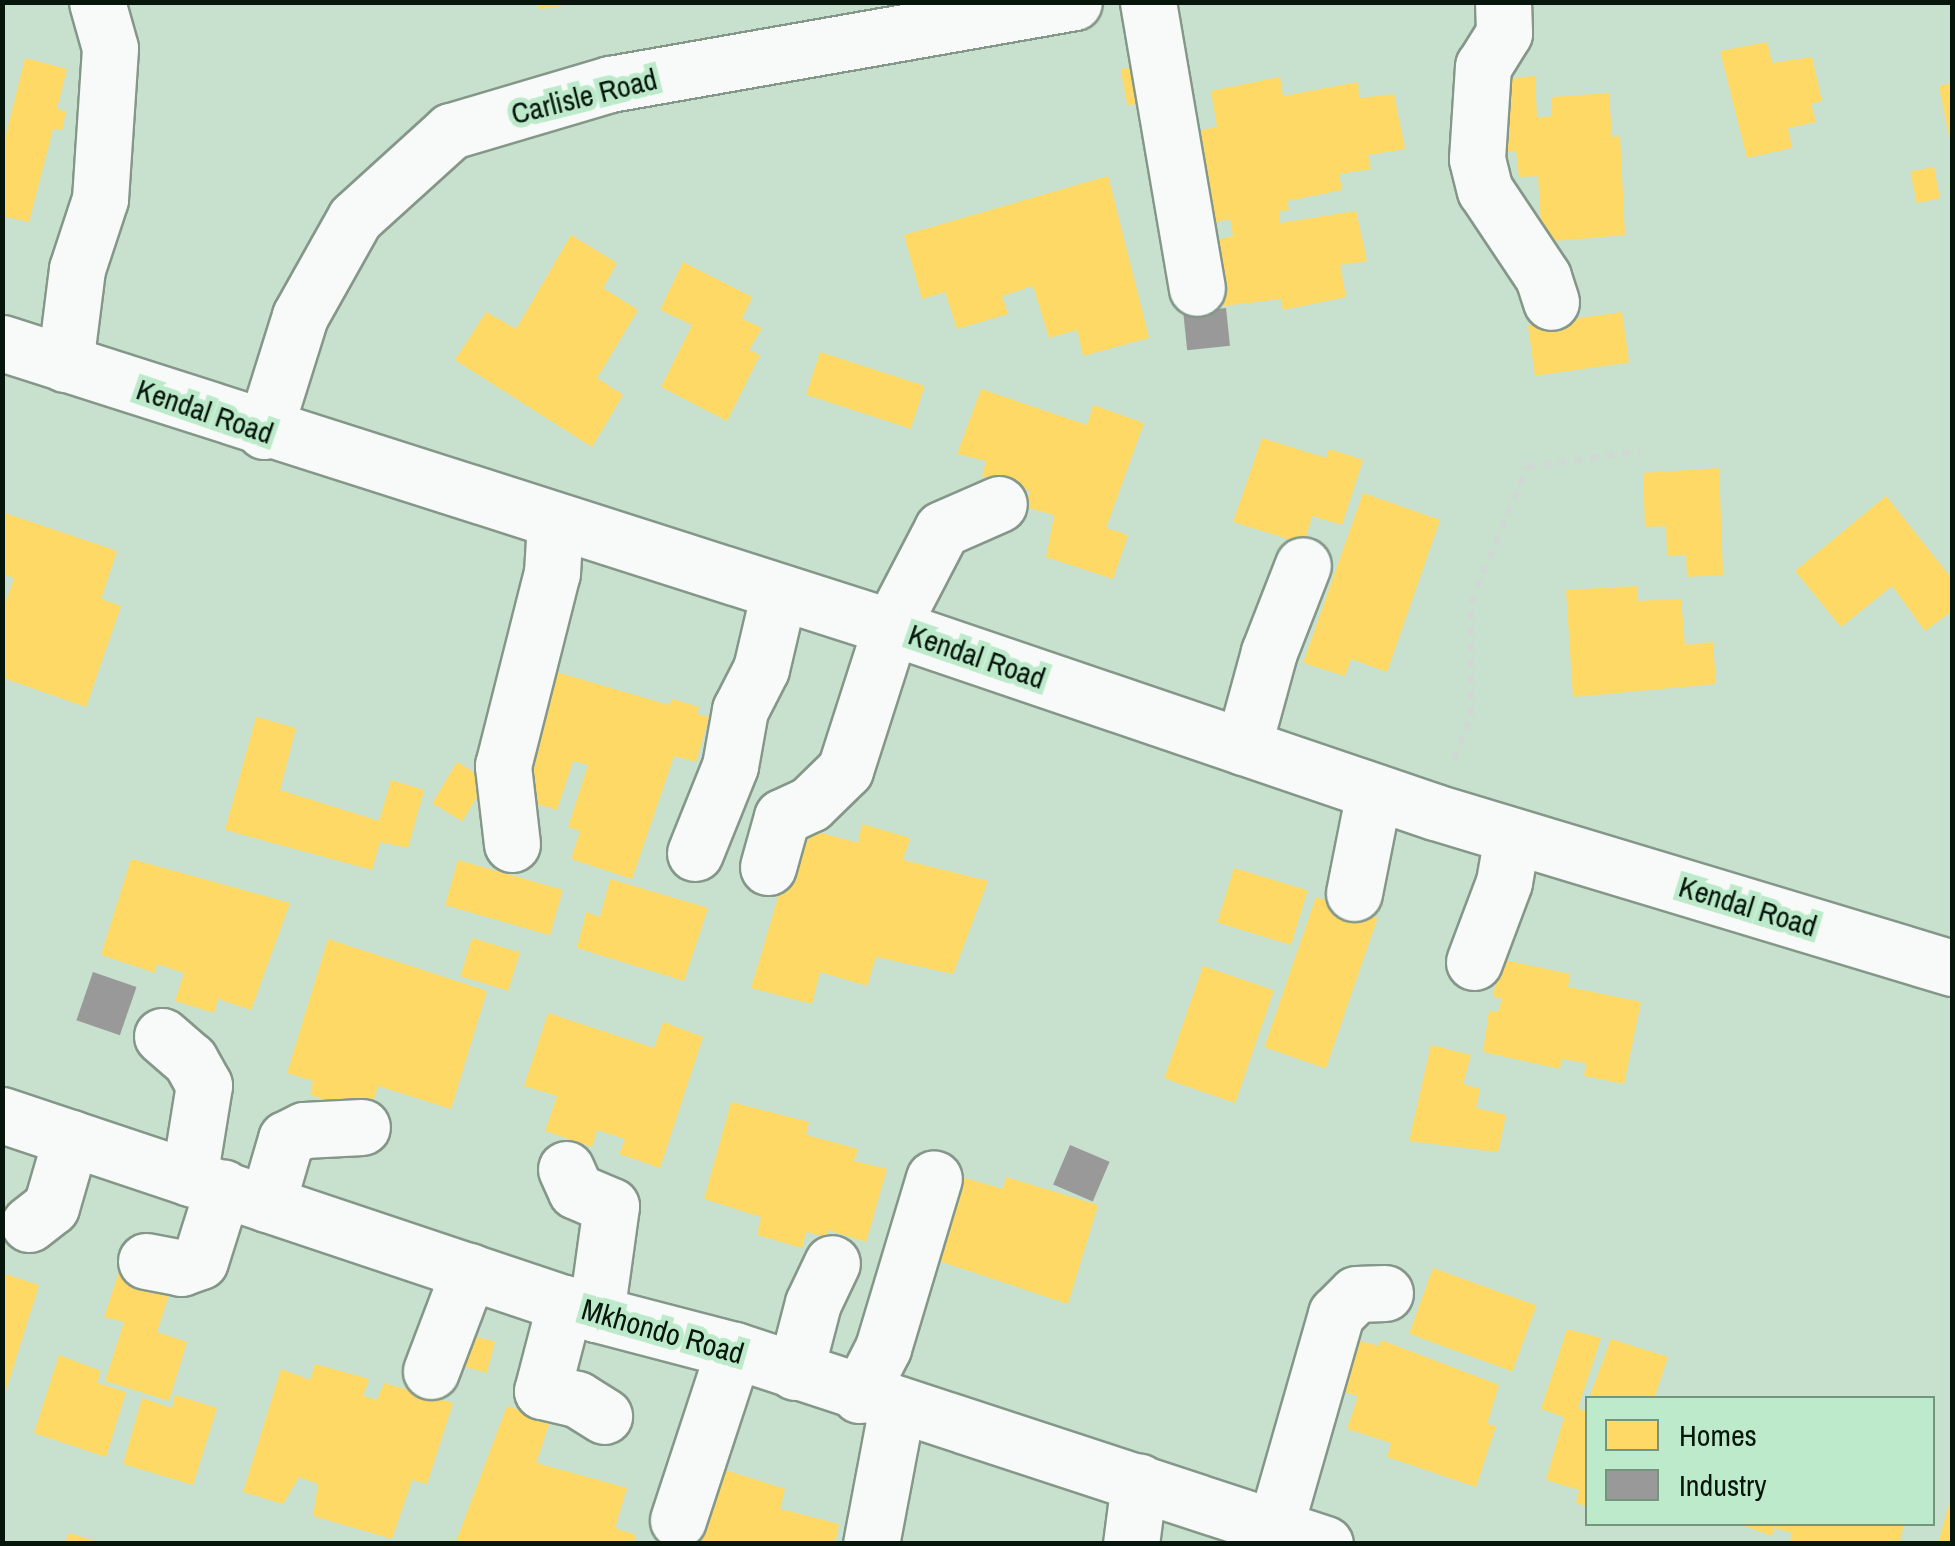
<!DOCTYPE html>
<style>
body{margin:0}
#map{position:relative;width:1955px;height:1546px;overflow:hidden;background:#c8e0ce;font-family:"Archivo Narrow",sans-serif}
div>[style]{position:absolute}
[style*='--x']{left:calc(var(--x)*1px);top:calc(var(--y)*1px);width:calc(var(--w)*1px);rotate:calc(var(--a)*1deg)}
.homes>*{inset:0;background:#ffd966;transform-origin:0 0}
.industry>*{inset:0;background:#999;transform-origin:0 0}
.path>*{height:6px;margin-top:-3px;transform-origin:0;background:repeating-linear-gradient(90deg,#d0d8d3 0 8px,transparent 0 16px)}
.roads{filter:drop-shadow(2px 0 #849789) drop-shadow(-2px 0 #849789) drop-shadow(0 2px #849789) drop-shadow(0 -2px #849789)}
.minor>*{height:55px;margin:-27.5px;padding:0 27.5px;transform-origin:27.5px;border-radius:27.5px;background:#f7faf8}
span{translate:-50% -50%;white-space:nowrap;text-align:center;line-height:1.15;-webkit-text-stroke:10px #bdeaca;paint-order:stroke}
.street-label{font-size:30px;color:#06160c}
.frame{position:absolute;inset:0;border:5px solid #06160c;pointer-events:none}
.legend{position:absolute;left:1585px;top:1396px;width:350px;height:130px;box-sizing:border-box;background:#bdeaca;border:2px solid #74957e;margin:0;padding:12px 18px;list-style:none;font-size:30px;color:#06160c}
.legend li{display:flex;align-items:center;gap:20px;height:50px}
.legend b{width:50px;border:2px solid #74957e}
</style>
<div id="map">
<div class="homes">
<i style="clip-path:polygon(538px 2px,571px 2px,571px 5px,539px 9px)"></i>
<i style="clip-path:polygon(1767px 42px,1772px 63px,1812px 57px,1822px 101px,1811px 104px,1816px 122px,1788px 128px,1792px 148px,1747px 158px,1720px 51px)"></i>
<i style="clip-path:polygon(25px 58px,67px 69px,57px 109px,66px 111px,62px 130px,53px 129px,29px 222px,2px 216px,2px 150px)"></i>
<i style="left:1143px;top:65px;width:37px;height:23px;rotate:79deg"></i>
<i style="clip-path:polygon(1535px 76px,1537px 118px,1552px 116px,1552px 97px,1609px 93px,1612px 137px,1620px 136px,1625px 235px,1542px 242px,1538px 176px,1519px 177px,1516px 151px,1500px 153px,1495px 80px)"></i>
<i style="clip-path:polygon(1280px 77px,1283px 96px,1358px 82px,1359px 98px,1394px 94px,1405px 149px,1368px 155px,1371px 169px,1339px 174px,1342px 190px,1287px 201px,1289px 210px,1279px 211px,1280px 223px,1356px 211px,1367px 261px,1340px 265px,1346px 297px,1283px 310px,1281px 299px,1224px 306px,1212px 241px,1233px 236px,1230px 219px,1202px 225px,1187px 133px,1217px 127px,1211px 91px)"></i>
<i style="clip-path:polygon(1952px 83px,1952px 147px,1951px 147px,1939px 86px)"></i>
<i style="left:1934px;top:167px;width:32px;height:24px;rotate:79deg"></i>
<i style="clip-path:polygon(1108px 176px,1149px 338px,1083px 356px,1077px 330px,1049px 338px,1033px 286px,1002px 296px,1008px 314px,957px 329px,945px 292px,922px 299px,904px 235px)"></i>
<i style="clip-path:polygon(571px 235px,617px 263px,603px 288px,638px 310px,597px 378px,623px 395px,592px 447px,455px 360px,486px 312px,516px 329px)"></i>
<i style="clip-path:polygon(683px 262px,752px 297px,742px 319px,762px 328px,749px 350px,760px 355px,727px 421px,661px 387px,692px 325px,660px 310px)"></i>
<i style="left:1622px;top:312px;width:51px;height:95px;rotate:82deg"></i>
<i style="left:820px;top:352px;width:110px;height:45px;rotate:18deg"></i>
<i style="clip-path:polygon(981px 389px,1087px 425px,1093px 405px,1144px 423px,1106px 528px,1128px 535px,1113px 579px,1046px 557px,1054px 515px,1025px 507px,1030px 491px,982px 476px,986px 461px,957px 454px)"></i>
<i style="clip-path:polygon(1262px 438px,1326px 458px,1329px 449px,1363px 460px,1342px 525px,1312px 516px,1304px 544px,1233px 522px)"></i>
<i style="clip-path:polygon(1719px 468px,1723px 575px,1687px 577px,1686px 555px,1667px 556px,1666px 526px,1645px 527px,1643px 473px)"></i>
<i style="clip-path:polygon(1363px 493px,1440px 520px,1387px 672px,1351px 659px,1345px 676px,1303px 663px)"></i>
<i style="clip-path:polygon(1886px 496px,1952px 579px,1952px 611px,1925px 631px,1892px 586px,1841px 627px,1795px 571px)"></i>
<i style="clip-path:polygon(2px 512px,117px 551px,101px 599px,121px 606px,86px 707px,3px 678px,3px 609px,14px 578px,2px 574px)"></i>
<i style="clip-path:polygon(1637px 586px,1637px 601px,1681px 599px,1685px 645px,1713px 642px,1716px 684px,1573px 697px,1566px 590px)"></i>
<i style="clip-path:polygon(556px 672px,669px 705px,672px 699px,699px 707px,697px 714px,709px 717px,696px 762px,674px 756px,632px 879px,571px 859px,580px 831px,568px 827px,588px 765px,573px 761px,557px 810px,516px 798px)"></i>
<i style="clip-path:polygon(256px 717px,296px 728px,280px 790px,379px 821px,391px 780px,424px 790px,408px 848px,380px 842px,372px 870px,225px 830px)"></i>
<i style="left:457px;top:762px;width:35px;height:48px;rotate:31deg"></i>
<i style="clip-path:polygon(862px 824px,910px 838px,903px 860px,988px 881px,953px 974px,876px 957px,867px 986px,820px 972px,812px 1004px,751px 988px,799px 827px,858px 843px)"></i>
<i style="clip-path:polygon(131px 859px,290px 903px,251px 1010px,218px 999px,214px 1013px,175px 1001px,184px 973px,157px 964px,155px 973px,101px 955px)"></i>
<i style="left:458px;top:860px;width:109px;height:47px;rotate:16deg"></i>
<i style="left:1234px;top:868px;width:77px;height:57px;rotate:17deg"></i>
<i style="clip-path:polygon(610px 879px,708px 908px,684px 981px,577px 948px,586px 912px,600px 917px)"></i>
<i style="left:1316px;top:897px;width:65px;height:159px;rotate:19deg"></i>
<i style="left:472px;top:938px;width:50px;height:40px;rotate:17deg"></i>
<i style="clip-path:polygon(328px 939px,487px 991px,451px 1109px,378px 1086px,369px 1113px,310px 1095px,313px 1081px,287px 1073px)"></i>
<i style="clip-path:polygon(1500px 959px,1570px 974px,1568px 987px,1641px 1002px,1624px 1084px,1584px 1076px,1586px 1063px,1562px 1059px,1560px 1069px,1483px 1052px,1489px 1011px,1498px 1012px,1502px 998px,1493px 997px)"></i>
<i style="left:1203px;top:966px;width:75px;height:119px;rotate:19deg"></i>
<i style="clip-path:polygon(548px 1013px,654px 1048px,663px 1022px,703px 1037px,660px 1168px,619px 1154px,625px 1139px,597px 1130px,592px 1147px,545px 1131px,557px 1096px,524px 1086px)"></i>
<i style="clip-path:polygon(1431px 1045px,1471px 1055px,1463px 1084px,1480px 1089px,1476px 1108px,1506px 1115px,1498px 1152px,1409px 1141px)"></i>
<i style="clip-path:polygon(731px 1102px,809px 1122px,806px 1135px,858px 1149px,854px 1161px,887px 1169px,866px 1242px,828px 1230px,827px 1237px,806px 1232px,802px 1248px,757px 1235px,761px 1217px,704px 1199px)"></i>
<i style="clip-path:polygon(961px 1177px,1003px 1189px,1006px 1177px,1098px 1205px,1068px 1304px,933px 1259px)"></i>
<i style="left:1433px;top:1268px;width:110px;height:70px;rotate:20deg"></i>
<i style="clip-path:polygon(120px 1269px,172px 1285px,157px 1332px,187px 1342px,169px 1401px,105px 1381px,124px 1322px,104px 1317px)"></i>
<i style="clip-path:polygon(2px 1273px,39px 1285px,3px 1400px,2px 1400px)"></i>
<i style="clip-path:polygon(1567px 1329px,1601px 1338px,1578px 1408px,1584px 1411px,1588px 1404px,1588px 1507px,1576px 1503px,1579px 1490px,1546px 1480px,1564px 1417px,1541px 1409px)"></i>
<i style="left:466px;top:1334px;width:30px;height:32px;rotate:15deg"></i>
<i style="clip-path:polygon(1344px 1337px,1379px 1346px,1381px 1340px,1499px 1385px,1487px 1424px,1496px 1426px,1476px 1487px,1387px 1457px,1391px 1443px,1347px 1429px,1358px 1396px,1327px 1387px)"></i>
<i style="clip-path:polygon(1611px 1339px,1668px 1357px,1654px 1398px,1589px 1398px)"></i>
<i style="clip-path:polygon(59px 1355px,101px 1371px,97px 1383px,126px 1392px,106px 1457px,34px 1433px)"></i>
<i style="clip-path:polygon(315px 1364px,369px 1379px,363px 1396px,377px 1400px,384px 1383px,453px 1403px,427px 1484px,412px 1480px,392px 1539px,313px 1516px,318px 1484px,299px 1477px,283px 1504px,243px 1492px,281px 1369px,310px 1380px)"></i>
<i style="clip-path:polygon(175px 1395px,217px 1408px,193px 1485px,123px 1464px,142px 1398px,172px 1408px)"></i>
<i style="clip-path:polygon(507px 1406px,550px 1421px,536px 1463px,627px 1488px,615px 1528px,636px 1535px,633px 1544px,455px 1544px)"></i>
<i style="clip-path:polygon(709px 1465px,785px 1489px,780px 1509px,839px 1524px,835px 1544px,686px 1544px)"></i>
<i style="clip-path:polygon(1951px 1497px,1952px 1544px,1938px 1544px)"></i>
<i style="clip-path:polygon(1739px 1524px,1904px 1524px,1899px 1544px,1789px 1544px,1792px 1533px,1774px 1528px,1772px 1536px)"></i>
<i style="clip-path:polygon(69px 1533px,101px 1543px,101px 1544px,65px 1544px)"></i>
</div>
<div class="industry">
<i style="left:1226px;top:308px;width:38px;height:43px;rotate:84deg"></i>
<i style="left:93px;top:972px;width:46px;height:51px;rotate:19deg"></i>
<i style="left:1070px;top:1145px;width:43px;height:43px;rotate:23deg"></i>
</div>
<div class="path">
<i style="--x:1454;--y:759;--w:47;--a:-68.9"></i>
<i style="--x:1471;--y:715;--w:112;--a:-90"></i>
<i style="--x:1471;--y:603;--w:147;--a:-67.6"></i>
<i style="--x:1527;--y:467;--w:115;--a:-8"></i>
</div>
<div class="roads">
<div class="minor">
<i style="--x:1148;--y:2;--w:290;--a:80.3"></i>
<i style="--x:1503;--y:2;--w:31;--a:88"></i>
<i style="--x:1504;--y:33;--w:39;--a:122"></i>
<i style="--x:1483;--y:66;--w:93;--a:93.7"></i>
<i style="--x:1477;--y:159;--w:32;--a:76"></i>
<i style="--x:1485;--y:190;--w:105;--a:56.3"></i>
<i style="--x:1543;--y:277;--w:26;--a:72"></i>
<i style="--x:2;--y:343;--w:933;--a:17.72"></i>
<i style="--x:891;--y:627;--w:575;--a:18.78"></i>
<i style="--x:1435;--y:812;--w:540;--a:16.79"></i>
<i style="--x:65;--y:364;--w:96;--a:-82.8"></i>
<i style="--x:77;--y:269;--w:74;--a:-71.8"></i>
<i style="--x:100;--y:199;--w:151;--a:-86.2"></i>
<i style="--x:110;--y:48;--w:48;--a:-105.8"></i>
<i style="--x:264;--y:431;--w:121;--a:-72.6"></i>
<i style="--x:300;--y:316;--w:112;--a:-60.7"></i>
<i style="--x:355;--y:218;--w:130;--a:-42.2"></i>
<i style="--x:451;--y:131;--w:166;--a:-16.5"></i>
<i style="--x:610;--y:84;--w:471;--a:-10"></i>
<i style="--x:1243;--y:747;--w:98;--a:-74.7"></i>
<i style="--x:1269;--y:652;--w:93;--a:-68.7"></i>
<i style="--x:512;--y:844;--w:79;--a:-96.6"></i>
<i style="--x:503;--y:766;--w:199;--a:-75.8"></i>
<i style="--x:552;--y:573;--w:51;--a:-86.6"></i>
<i style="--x:695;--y:853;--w:94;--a:-68.1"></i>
<i style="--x:730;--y:766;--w:57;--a:-79.9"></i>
<i style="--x:740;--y:710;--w:46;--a:-62.9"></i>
<i style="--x:761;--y:669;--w:79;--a:-76.8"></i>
<i style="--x:768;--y:867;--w:52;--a:-74.4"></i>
<i style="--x:782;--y:817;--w:31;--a:-25"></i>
<i style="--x:810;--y:804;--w:49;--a:-44.2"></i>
<i style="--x:845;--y:770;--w:150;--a:-72.2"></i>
<i style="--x:891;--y:627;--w:110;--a:-62.5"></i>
<i style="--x:942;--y:529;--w:62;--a:-23.7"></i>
<i style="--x:1354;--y:893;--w:103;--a:-78.8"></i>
<i style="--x:1474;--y:962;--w:85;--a:-69.4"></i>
<i style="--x:1504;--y:882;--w:47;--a:-80.1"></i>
<i style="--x:162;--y:1036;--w:37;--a:41"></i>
<i style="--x:190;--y:1060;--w:29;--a:61"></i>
<i style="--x:204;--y:1085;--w:94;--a:99.2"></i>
<i style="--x:2;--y:1115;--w:626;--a:18.52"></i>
<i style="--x:596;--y:1314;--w:143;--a:14.6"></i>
<i style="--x:734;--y:1350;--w:622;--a:18.17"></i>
<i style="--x:566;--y:1169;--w:24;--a:66"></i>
<i style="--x:576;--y:1191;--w:38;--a:23"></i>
<i style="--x:611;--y:1206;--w:109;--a:97.9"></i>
<i style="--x:267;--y:1204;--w:68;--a:-73.7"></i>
<i style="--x:286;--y:1139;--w:20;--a:-27"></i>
<i style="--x:304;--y:1130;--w:58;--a:-3"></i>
<i style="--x:29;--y:1224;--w:28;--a:-38"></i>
<i style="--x:51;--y:1207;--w:72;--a:-73.8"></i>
<i style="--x:146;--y:1261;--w:36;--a:11"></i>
<i style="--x:181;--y:1268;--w:20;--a:-20"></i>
<i style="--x:200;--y:1261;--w:77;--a:-72.5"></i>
<i style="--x:565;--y:1303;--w:91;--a:104.6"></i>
<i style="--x:542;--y:1391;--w:36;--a:13"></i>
<i style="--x:577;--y:1399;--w:32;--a:32"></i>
<i style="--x:431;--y:1371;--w:107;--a:-69.2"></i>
<i style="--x:795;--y:1372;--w:71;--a:-75.4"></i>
<i style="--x:813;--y:1303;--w:44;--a:-64.6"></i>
<i style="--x:859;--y:1395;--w:53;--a:-62.9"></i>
<i style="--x:883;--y:1348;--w:177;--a:-73.3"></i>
<i style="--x:678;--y:1520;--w:179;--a:-71.8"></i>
<i style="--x:1275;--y:1527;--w:222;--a:-74"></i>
<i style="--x:1336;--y:1314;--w:28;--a:-45"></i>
<i style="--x:1356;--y:1294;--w:29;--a:-2"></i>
<i style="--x:871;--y:1544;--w:140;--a:-79.3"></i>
<i style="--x:1131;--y:1544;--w:63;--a:-82.6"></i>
</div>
</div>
<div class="street-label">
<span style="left:584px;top:96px;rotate:-14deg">Carlisle Road</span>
<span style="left:205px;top:411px;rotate:19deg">Kendal Road</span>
<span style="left:977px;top:656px;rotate:19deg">Kendal Road</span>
<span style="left:1748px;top:906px;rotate:17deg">Kendal Road</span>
<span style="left:663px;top:1331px;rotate:16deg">Mkhondo Road</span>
</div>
<div class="frame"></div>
<ul class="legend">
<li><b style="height:28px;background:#ffd966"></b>Homes</li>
<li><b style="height:28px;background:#999"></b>Industry</li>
</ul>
</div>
